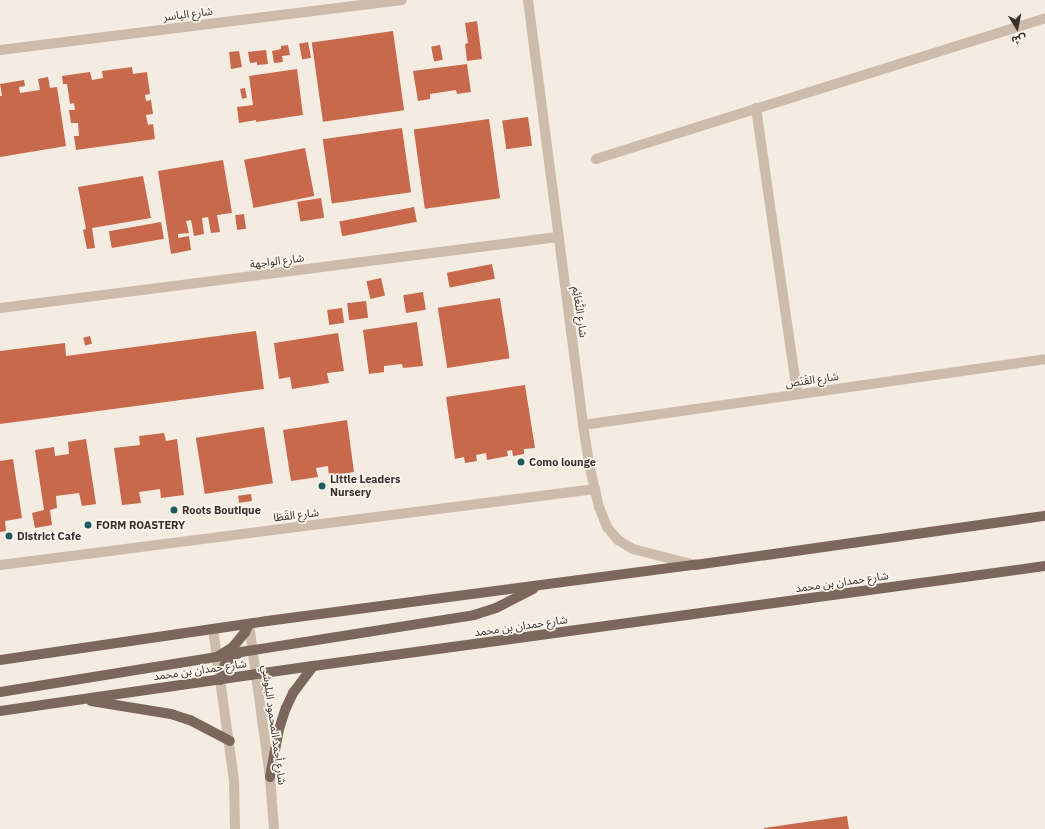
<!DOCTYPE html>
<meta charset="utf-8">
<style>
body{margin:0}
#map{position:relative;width:1045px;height:829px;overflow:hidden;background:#f4ebe1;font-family:"IBM Plex Sans","Noto Sans Arabic",sans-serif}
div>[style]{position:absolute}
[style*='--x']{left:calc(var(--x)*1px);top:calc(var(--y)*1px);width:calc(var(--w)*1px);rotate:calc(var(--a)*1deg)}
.building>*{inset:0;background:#c8694b;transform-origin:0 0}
.street>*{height:10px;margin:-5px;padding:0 5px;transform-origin:5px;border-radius:5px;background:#cdbbac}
.primary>*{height:10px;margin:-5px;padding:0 5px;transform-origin:5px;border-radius:5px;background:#7d675c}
.dots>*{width:11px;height:11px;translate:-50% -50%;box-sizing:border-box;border:2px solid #fbf5ee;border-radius:50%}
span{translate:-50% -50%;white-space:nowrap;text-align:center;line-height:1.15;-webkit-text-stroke:3.5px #fbf5ee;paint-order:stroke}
.street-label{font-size:11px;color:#3b302b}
.poi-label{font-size:11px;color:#3b302b;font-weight:700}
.left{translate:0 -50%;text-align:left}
.north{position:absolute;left:997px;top:8px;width:40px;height:40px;-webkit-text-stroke:3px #fbf5ee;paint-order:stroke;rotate:170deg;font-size:11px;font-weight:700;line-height:16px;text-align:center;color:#3b302b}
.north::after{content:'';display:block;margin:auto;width:14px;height:18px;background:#3b302b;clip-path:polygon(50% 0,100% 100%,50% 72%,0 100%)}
</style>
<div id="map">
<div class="building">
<i style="clip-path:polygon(477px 21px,482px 59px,467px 61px,465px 44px,468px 43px,465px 23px)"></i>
<i style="left:393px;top:31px;width:80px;height:82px;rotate:82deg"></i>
<i style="left:308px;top:42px;width:16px;height:9px;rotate:79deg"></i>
<i style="clip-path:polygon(288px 45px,290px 55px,282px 56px,283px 62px,274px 63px,272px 51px,281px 49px,281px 46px)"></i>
<i style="left:440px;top:45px;width:15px;height:9px;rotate:79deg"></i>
<i style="clip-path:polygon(266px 50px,268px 64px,257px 65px,257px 62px,250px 63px,248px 52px)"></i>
<i style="clip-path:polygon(239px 51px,242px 67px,231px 69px,229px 52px)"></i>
<i style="clip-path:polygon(467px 64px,471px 92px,457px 94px,456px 90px,430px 94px,430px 99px,418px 101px,413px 71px)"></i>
<i style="clip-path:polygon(132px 67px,133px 74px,147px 72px,150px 94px,145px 95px,146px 101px,151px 100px,153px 114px,146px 115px,148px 125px,153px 124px,155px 139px,76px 150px,74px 136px,79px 136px,78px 123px,71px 123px,69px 110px,75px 110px,74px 103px,70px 104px,67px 84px,63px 84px,62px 76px,90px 72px,92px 80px,103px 78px,102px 71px)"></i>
<i style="clip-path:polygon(297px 69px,303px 115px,256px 122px,256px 120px,239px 123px,237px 107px,253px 105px,249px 76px)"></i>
<i style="clip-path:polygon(48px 77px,50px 88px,57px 87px,66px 146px,0 157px,0 96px,2px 96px,0 84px,24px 80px,25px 86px,19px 87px,20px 93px,40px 90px,38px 79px)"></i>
<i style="left:245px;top:88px;width:10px;height:5px;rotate:79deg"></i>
<i style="left:528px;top:117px;width:29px;height:26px;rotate:82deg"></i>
<i style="left:489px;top:119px;width:80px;height:76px;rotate:82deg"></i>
<i style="left:402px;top:128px;width:65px;height:80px;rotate:82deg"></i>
<i style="left:305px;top:148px;width:49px;height:62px;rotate:79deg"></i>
<i style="clip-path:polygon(223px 160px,232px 213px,217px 215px,220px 232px,211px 233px,208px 217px,202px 218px,204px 234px,194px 236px,191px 220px,186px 221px,189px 233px,178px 234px,178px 238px,189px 236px,191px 250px,171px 254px,158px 171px)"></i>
<i style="clip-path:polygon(143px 176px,151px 218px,92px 228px,95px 248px,87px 249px,83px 230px,86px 229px,78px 187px)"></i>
<i style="left:321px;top:198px;width:20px;height:24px;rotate:81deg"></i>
<i style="left:414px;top:207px;width:15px;height:76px;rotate:79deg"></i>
<i style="left:244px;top:214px;width:15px;height:9px;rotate:82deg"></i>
<i style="left:161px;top:222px;width:17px;height:53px;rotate:80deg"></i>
<i style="left:492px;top:264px;width:15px;height:46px;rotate:79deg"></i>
<i style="left:381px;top:278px;width:18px;height:15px;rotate:77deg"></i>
<i style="left:423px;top:292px;width:18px;height:20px;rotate:81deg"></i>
<i style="left:500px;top:298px;width:61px;height:63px;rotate:81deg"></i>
<i style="left:366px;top:301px;width:17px;height:19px;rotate:83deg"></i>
<i style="left:342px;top:308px;width:15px;height:15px;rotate:82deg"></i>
<i style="clip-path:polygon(417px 322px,423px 366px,403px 368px,402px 364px,384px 366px,384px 372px,369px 374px,363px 330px)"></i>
<i style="clip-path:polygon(256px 331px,264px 389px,0 424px,0 351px,65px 343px,66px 356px)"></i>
<i style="clip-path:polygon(338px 333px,344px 371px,327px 373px,329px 383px,292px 389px,290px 377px,279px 379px,274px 343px)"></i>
<i style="left:90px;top:336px;width:8px;height:7px;rotate:76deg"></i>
<i style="clip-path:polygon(525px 385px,535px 448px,524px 449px,524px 454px,513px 456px,512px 450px,507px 451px,508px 456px,487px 460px,486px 453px,476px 455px,477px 461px,465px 463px,464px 457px,455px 459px,446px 397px)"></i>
<i style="clip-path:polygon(347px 420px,354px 472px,329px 476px,328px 466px,316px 468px,318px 477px,291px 481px,283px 430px)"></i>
<i style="left:264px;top:427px;width:57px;height:69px;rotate:81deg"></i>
<i style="clip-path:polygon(164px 433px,166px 441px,177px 439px,184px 495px,161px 498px,160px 489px,139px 492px,141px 503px,122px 505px,114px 448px,140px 445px,139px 436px)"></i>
<i style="clip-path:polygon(86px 439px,96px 504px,82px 506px,79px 493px,56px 496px,57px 508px,50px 510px,52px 525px,35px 528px,32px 513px,44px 510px,35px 450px,54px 447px,55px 456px,69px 454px,68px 442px)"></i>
<i style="clip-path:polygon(13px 459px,22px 518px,5px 521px,6px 531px,0 532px,0 461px)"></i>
<i style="left:251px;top:494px;width:7px;height:13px;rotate:82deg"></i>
<i style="clip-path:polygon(847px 816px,849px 829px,764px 829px,764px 828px)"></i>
</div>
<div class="street">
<i style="--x:528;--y:0;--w:429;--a:82.6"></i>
<i style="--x:583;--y:425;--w:39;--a:81"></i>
<i style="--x:589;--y:464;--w:44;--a:76.9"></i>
<i style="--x:599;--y:507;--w:22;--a:68"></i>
<i style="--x:607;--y:527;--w:17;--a:50"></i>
<i style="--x:618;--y:540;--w:17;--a:31"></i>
<i style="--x:633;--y:549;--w:64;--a:14.5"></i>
<i style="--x:0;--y:50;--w:405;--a:-7.1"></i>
<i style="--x:756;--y:108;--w:289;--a:81.8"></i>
<i style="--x:596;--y:159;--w:471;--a:-17.4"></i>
<i style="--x:0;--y:308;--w:562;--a:-7.25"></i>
<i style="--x:583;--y:425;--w:467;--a:-8.1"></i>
<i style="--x:0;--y:565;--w:600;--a:-7.28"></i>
<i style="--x:249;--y:624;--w:154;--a:82.2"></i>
<i style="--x:270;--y:777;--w:52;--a:85.6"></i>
<i style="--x:213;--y:629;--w:153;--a:82.1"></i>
<i style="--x:234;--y:781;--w:48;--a:88.8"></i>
</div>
<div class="primary">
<i style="--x:0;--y:660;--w:270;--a:-8.3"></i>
<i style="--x:267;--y:621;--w:432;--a:-7.5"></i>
<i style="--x:695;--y:565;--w:353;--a:-8"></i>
<i style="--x:220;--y:680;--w:17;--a:-73"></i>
<i style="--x:225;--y:664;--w:10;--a:-45"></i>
<i style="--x:232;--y:657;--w:10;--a:-29"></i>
<i style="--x:241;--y:652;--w:236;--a:-9"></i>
<i style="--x:474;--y:615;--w:23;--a:-18"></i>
<i style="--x:496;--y:608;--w:42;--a:-27.2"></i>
<i style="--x:0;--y:692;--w:220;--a:-9.2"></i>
<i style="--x:217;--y:657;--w:19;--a:-32"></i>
<i style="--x:233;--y:647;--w:19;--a:-51"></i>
<i style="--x:245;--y:632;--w:9;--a:-63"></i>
<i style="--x:91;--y:701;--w:81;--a:9.2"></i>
<i style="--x:171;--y:714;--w:20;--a:18"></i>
<i style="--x:190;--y:720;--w:45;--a:27.7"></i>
<i style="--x:0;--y:711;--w:316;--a:-8.2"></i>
<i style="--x:313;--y:666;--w:739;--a:-7.78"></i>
<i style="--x:270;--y:777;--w:49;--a:-79.4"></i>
<i style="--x:279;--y:729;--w:22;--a:-72"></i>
<i style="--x:286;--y:708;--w:17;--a:-65"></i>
<i style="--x:293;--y:693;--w:34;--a:-53"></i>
</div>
<div class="dots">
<i style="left:521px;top:462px;background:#1f5a5e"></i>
<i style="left:322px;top:486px;background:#1f5a5e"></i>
<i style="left:174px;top:510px;background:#1f5a5e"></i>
<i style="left:88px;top:525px;background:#1f5a5e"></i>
<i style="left:9px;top:536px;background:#1f5a5e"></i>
</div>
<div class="street-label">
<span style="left:188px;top:14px;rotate:-7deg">شارع الياسر</span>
<span style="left:277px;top:261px;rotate:-7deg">شارع الواجهة</span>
<span style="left:580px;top:312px;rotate:82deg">شارع النَّعَائِم</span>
<span style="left:812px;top:380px;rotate:-8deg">شارع القَنَص</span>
<span style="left:296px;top:515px;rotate:-7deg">شارع القَطَا</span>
<span style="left:842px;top:582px;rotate:-8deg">شارع حمدان بن محمد</span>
<span style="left:521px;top:626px;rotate:-8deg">شارع حمدان بن محمد</span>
<span style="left:200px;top:670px;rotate:-8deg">شارع حمدان بن محمد</span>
<span style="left:274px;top:725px;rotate:82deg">شارع أحمد المحمود البلوشي</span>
</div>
<div class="poi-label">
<span class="left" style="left:529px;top:462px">Como lounge</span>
<span class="left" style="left:330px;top:486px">Little Leaders<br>Nursery</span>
<span class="left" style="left:182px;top:510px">Roots Boutique</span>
<span class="left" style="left:96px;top:525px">FORM ROASTERY</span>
<span class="left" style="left:17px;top:536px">District Cafe</span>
</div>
<div class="north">ش</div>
</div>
